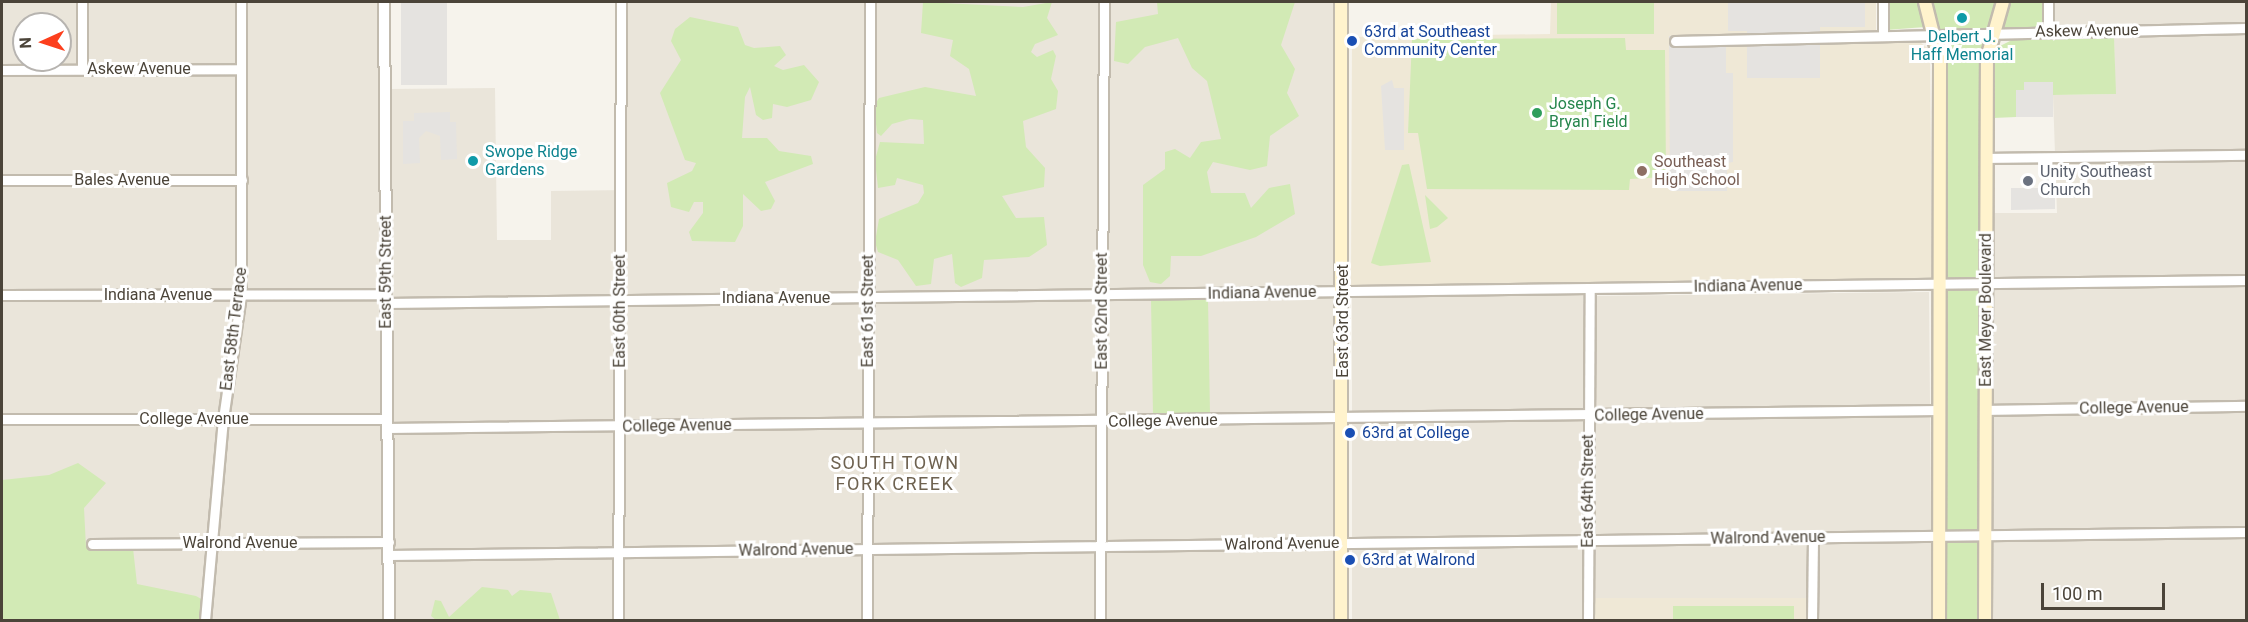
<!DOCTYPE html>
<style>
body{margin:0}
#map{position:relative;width:2248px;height:622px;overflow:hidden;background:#f6f3ec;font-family:Roboto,sans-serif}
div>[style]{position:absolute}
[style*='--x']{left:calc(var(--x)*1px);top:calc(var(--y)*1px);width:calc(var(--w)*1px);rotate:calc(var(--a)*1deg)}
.residential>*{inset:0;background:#eae5da;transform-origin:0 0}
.education>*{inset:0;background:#efe8d6;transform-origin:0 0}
.green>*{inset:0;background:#d2eab5;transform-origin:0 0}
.parking>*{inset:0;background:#e5e3e0;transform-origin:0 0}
.roads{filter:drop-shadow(2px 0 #c2bbae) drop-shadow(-2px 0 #c2bbae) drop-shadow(0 2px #c2bbae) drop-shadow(0 -2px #c2bbae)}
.minor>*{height:9px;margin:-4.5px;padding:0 4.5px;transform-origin:4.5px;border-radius:4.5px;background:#fff}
.tertiary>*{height:10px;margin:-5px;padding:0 5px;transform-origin:5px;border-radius:5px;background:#fff}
.secondary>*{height:12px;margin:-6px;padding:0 6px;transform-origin:6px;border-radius:6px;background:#fff3cd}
.dots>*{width:16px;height:16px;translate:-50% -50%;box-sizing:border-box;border:3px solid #fff;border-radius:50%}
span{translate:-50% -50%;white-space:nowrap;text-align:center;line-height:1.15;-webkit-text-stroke:6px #fff;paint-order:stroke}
.street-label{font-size:16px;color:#4b4439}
.transit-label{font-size:16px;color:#164399}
.left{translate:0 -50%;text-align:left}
.culture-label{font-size:16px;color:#0d838f}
.leisure-label{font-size:16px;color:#27864d}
.education-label{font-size:16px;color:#785e54}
.worship-label{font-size:16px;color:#5b616d}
.neighbourhood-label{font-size:18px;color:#6e6250;letter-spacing:1.5px}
.frame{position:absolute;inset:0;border:3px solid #4b4439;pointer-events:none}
.north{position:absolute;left:12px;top:12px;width:60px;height:60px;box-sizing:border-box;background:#fff;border:2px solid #b7b4b0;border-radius:50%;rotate:267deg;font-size:16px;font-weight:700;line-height:24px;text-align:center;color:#4b4439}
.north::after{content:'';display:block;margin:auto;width:21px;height:27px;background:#fc3f1d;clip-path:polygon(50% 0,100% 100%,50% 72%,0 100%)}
.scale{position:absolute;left:2041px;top:583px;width:124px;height:27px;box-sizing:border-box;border:3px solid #4b4439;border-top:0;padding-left:8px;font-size:18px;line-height:21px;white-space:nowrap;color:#4b4439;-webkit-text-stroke:4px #fff;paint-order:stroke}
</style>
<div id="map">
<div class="residential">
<i style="clip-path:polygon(evenodd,2px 2px,379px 2px,382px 620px,2px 620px,2px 2px,24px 24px,60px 24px,60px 60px,24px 60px,24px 24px)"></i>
<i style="clip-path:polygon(627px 2px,1335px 2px,1333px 620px,394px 620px,390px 89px,495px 88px,497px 240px,551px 240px,551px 191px,627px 190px)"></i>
<i style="clip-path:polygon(2053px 2px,2246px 2px,2246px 24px,2058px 28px,2053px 24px)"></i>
<i style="clip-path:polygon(2246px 34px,2246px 620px,1992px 620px,1990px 213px,2057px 213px,2053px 95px,2115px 94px,2114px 36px)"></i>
<i style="clip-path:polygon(1929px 292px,1932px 620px,1816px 620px,1816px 599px,1592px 600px,1596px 296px)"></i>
<i style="left:1583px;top:295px;width:325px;height:231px;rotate:90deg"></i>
</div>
<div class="education">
<i style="clip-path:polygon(1551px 2px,1876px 2px,1876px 40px,1916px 39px,1930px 50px,1932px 279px,1351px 285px,1352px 37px,1550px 34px)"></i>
<i style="left:1806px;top:598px;width:22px;height:214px;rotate:90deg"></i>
</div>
<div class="green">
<i style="clip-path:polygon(923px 2px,1023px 7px,1052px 2px,1047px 18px,1058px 35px,1035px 44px,1031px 52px,1037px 57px,1053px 50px,1056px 56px,1051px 79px,1058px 91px,1056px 109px,1023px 121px,1026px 147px,1045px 168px,1044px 187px,1002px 196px,1016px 218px,1044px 217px,1047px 245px,1029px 257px,984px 260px,982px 278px,961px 287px,955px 283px,952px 254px,934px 259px,931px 284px,916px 286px,898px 260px,878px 252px,875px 242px,879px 219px,918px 203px,924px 193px,923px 185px,897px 178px,895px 185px,878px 188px,875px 160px,880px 142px,924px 144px,923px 120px,910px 119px,892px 124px,881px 136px,877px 133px,874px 106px,879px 98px,925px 87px,976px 96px,969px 69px,950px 56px,953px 40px,921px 33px)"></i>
<i style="clip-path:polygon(1157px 2px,1295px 2px,1281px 45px,1295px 69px,1287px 93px,1299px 116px,1270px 136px,1267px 166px,1250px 170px,1213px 162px,1207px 172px,1211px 193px,1245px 193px,1251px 208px,1269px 188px,1290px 184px,1295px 214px,1256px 237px,1201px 256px,1171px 256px,1170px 276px,1161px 284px,1150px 282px,1143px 265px,1143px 185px,1165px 169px,1165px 152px,1175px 149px,1190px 158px,1201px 142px,1221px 139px,1207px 81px,1192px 68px,1178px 38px,1145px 47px,1128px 64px,1114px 61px,1116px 22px,1158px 14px)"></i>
<i style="left:1557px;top:2px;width:97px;height:32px"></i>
<i style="clip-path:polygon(1883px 2px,2043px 2px,2042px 27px,2002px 29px,1984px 45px,1980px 620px,1944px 620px,1944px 50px,1938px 26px,1886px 30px)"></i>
<i style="clip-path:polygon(690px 17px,738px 27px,745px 45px,754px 48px,780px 46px,786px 55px,774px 66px,783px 70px,804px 65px,819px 82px,811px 100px,787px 107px,773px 104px,772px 118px,763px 120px,756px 115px,750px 87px,745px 97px,742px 138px,767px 138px,779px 151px,811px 156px,813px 164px,765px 182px,775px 201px,771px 209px,761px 211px,743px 194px,743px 226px,735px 242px,692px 241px,689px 232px,703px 213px,703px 202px,694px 202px,689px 212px,671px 207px,667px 183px,692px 171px,696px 163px,685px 160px,660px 93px,681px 60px,671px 41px,675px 29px)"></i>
<i style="clip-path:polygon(2114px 36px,2116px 94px,2053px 95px,2053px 82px,2024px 82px,2024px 90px,2016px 90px,2016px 117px,1993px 118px,1994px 56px,2000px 46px,2016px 38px)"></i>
<i style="clip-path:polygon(1625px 38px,1626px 50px,1665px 50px,1666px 177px,1630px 179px,1629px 190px,1427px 189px,1418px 133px,1408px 133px,1412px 39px)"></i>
<i style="clip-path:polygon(1409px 164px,1431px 262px,1380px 266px,1371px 263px,1402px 165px)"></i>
<i style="clip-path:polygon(1425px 195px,1448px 218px,1437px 227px,1430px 229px)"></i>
<i style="left:1208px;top:299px;width:115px;height:57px;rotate:89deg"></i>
<i style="clip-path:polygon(78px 463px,106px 483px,84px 508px,86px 547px,133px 548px,137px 584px,196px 596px,203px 600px,201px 620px,2px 620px,2px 480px,49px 475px)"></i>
<i style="clip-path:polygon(482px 587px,508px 590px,512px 596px,520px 590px,551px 593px,560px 620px,436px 620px,431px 616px,435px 600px,441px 601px,449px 617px)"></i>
<i style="left:1794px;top:606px;width:14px;height:121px;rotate:90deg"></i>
</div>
<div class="parking">
<i style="left:401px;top:2px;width:46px;height:83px"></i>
<i style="clip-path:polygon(1728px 2px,1865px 2px,1865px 27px,1820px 27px,1820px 78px,1747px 78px,1747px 31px,1728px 31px)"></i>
<i style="clip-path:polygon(1669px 36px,1726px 36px,1726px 73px,1733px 73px,1733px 162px,1727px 163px,1727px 191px,1670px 191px)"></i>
<i style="clip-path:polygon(1392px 80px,1394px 88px,1404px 88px,1404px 150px,1385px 150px,1381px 86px)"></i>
<i style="clip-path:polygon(2024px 82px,2053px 82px,2053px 117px,2016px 117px,2016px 90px,2024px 90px)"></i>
<i style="clip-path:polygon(450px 112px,450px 122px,456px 122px,457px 159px,441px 160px,440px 136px,426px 131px,419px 138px,420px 163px,403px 164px,403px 121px,414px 121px,414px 113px)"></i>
<i style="clip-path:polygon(2045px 174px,2055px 174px,2055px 209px,2011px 210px,2011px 188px,2045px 188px)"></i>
</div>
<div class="roads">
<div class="minor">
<i style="--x:82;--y:2;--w:67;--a:90"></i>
<i style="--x:1883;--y:2;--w:31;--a:90"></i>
<i style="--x:2048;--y:32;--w:30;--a:-90"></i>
<i style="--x:1675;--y:41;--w:571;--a:-1.3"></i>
<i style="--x:2;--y:70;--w:239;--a:-0.2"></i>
<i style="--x:1987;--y:158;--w:259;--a:-0.7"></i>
<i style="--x:2;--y:180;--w:240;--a:0"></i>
<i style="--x:2;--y:295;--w:384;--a:-0.1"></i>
<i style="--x:386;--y:303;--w:1860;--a:-0.71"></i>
<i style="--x:1986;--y:410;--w:260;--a:-0.9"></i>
<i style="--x:2;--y:419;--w:385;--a:0"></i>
<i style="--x:387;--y:428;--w:1553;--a:-0.66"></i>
<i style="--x:92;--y:544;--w:297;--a:-0.4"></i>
<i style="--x:389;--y:555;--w:1857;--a:-0.71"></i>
<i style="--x:205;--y:620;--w:202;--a:-84.9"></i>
<i style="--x:223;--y:419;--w:126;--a:-81.8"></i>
<i style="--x:241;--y:294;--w:292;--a:-90"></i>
<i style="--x:618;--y:620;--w:618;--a:-89.72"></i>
<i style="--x:867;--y:620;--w:618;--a:-89.72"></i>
<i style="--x:1100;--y:620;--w:618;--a:-89.63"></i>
<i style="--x:1588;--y:620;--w:331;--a:-89.7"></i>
<i style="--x:1812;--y:620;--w:83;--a:-89.3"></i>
</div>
<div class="tertiary">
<i style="--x:384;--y:2;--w:618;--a:89.54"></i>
</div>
<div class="secondary">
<i style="--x:1341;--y:2;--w:618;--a:90"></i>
<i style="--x:1925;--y:2;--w:62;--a:76"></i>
<i style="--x:1940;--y:62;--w:558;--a:90.1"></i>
<i style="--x:1985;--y:620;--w:562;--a:-89.8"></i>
<i style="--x:1987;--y:58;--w:58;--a:-74.1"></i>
</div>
</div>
<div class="dots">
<i style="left:1962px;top:18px;background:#0f9aa8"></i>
<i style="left:1352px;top:41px;background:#1a4fb4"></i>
<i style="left:1537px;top:113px;background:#2e9e5b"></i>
<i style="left:473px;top:161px;background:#0f9aa8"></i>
<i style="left:1642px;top:171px;background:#8d6e63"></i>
<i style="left:2028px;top:181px;background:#6b7280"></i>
<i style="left:1350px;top:433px;background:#1a4fb4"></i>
<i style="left:1350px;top:560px;background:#1a4fb4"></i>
</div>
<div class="street-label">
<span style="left:2087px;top:31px;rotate:-1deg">Askew Avenue</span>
<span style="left:139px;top:69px">Askew Avenue</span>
<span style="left:122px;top:180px">Bales Avenue</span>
<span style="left:386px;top:272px;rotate:-90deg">East 59th Street</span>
<span style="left:1748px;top:286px;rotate:-1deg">Indiana Avenue</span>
<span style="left:1262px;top:293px;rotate:-1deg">Indiana Avenue</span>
<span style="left:158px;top:295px">Indiana Avenue</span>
<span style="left:776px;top:298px">Indiana Avenue</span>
<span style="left:1986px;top:310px;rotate:-90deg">East Meyer Boulevard</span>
<span style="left:620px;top:311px;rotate:-90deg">East 60th Street</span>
<span style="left:868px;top:311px;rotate:-90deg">East 61st Street</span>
<span style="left:1102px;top:311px;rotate:-90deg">East 62nd Street</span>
<span style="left:1343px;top:321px;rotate:-90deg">East 63rd Street</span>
<span style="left:234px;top:329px;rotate:-83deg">East 58th Terrace</span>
<span style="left:2134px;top:408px;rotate:-1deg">College Avenue</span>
<span style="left:1649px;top:415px;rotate:-1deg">College Avenue</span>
<span style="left:194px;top:419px">College Avenue</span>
<span style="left:1163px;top:421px;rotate:-1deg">College Avenue</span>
<span style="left:677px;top:426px;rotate:-1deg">College Avenue</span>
<span style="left:1588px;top:491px;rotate:-90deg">East 64th Street</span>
<span style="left:1768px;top:538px;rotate:-1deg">Walrond Avenue</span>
<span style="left:240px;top:543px">Walrond Avenue</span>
<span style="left:1282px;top:544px;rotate:-1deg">Walrond Avenue</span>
<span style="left:796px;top:550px;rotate:-1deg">Walrond Avenue</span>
</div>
<div class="transit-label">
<span class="left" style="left:1364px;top:41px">63rd at Southeast<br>Community Center</span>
<span class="left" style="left:1362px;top:433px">63rd at College</span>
<span class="left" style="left:1362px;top:560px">63rd at Walrond</span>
</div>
<div class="culture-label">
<span style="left:1962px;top:46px">Delbert J.<br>Haff Memorial</span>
<span class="left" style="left:485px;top:161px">Swope Ridge<br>Gardens</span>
</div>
<div class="leisure-label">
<span class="left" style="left:1549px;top:113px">Joseph G.<br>Bryan Field</span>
</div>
<div class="education-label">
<span class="left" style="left:1654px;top:171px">Southeast<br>High School</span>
</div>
<div class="worship-label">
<span class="left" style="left:2040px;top:181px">Unity Southeast<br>Church</span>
</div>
<div class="neighbourhood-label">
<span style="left:895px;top:474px">SOUTH TOWN<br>FORK CREEK</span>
</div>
<div class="frame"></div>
<div class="north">N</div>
<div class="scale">100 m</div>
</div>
